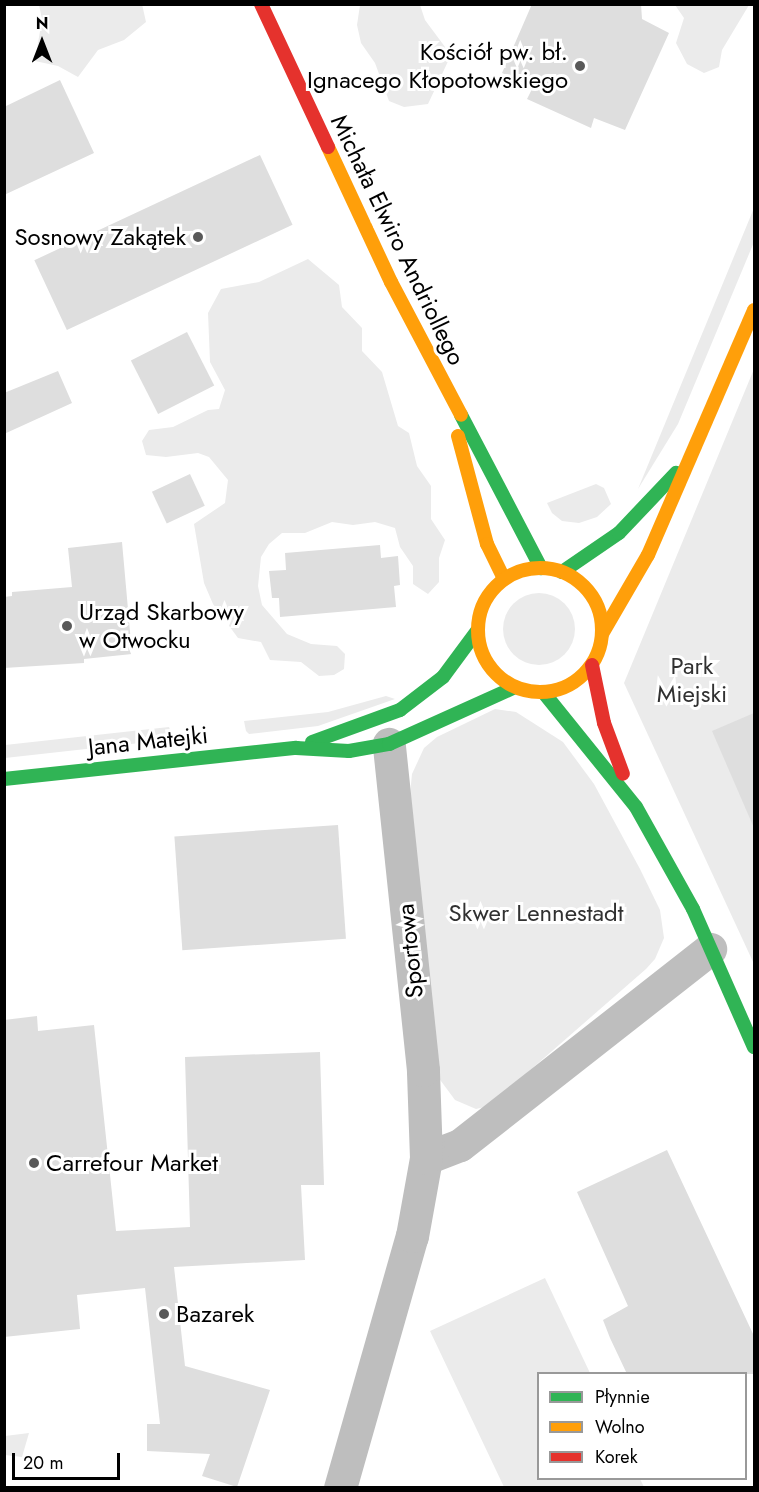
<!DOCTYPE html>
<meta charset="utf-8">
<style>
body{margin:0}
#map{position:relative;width:759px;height:1492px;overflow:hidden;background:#fff;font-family:Jost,sans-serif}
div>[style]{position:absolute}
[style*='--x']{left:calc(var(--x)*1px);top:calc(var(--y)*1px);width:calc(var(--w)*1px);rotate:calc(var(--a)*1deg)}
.green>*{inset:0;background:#ebebeb}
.round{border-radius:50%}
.building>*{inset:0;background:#dedede;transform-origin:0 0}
.street>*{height:33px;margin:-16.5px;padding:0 16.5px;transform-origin:16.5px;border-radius:16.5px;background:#bebebe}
.fast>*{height:14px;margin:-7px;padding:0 7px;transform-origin:7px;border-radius:7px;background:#30b455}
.slow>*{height:14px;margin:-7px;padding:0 7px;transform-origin:7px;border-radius:7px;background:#ff9f0a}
.slow>.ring{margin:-7px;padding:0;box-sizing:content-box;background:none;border:14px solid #ff9f0a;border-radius:50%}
.jam>*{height:14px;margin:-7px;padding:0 7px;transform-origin:7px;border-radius:7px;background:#e5322d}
.dots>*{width:16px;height:16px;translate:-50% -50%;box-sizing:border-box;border:3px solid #fff;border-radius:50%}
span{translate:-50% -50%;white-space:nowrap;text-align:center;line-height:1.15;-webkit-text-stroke:6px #fff;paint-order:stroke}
.poi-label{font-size:24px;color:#000}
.right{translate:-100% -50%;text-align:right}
.left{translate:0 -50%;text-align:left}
.street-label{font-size:24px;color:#000}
.park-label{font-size:24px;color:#313131}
.frame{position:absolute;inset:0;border:6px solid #000;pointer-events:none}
.legend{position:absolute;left:537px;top:1372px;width:210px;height:108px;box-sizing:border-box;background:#fff;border:2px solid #999;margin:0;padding:8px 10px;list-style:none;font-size:18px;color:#000}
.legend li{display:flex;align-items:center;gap:12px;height:30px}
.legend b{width:30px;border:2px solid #999}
.north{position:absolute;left:12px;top:12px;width:60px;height:60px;-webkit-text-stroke:4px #fff;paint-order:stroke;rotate:0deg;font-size:16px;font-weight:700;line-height:24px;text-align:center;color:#000}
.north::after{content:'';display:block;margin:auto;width:21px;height:27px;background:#000;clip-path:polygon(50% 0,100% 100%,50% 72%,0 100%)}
.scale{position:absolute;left:12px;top:1453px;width:108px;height:27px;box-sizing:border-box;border:3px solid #000;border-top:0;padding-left:8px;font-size:18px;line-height:21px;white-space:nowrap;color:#000;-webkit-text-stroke:4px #fff;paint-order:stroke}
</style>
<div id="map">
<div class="green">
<i style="clip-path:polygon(142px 4px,146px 22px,124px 40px,98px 50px,78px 77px,58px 66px,35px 61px,42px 19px,39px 5px)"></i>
<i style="clip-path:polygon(360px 5px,420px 5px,425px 20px,451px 55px,428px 104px,404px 107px,389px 101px,375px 63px,361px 43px,357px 25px)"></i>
<i style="clip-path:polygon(675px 5px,749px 5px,722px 50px,719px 67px,704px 73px,687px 64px,676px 43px,684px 18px)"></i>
<i style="clip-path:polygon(754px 208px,754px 242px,678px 424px,638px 489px)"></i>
<i style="clip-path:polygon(308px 259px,339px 285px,342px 307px,362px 328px,362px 351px,382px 372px,398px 426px,409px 433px,417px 466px,431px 486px,431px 519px,445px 540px,439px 558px,439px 582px,428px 594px,413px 584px,413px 566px,400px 547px,395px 528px,375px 522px,353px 525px,332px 522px,305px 533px,282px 533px,269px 544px,261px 557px,258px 586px,262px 605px,287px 634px,311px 644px,337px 646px,345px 654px,344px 669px,334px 675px,319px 676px,301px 662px,270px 660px,261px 642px,238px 638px,213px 604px,204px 583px,194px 524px,225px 503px,228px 480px,209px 457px,198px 453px,166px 457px,146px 455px,142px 441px,149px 430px,173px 427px,208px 410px,219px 409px,225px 390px,210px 362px,208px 313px,221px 289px,259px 282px)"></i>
<i style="clip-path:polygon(754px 369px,754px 964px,624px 683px)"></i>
<i style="clip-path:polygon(596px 484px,604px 488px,611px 504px,597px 517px,579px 523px,562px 521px,552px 513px,547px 503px)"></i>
<i class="round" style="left:503px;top:593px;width:72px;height:72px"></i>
<i style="clip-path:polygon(386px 696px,395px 699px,318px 726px,249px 734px,246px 731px,244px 721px,328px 712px)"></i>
<i style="clip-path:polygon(495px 709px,516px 712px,563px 742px,594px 784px,640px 869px,660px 910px,664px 938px,655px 959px,646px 969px,489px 1106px,476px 1109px,455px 1100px,438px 1077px,410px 795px,412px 774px,424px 748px,437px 737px)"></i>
<i style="clip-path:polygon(169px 727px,172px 735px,167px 740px,5px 758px,5px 745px)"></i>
<i style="clip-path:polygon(545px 1278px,590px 1373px,538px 1374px,538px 1478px,640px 1479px,644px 1487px,504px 1487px,430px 1331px)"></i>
<i style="clip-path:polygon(29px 1433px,22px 1457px,5px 1455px,5px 1436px)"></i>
</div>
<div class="building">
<i style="clip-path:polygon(532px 4px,641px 4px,642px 19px,669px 33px,625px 130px,594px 118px,591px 128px,527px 99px,533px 87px,502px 73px)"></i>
<i style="clip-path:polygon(60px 80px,94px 153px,4px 195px,4px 107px)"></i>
<i style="left:260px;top:155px;width:77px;height:249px;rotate:65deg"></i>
<i style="left:187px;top:332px;width:60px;height:63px;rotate:63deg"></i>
<i style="clip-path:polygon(58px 371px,72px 403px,4px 434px,4px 393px)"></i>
<i style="left:190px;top:474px;width:35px;height:42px;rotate:65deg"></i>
<i style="clip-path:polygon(122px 542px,132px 654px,84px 659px,84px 663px,4px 668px,4px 597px,12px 596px,12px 592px,72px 587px,68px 548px)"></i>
<i style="clip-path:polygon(380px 545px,381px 558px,398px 556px,400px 585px,394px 586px,396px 607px,280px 617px,279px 598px,272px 598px,269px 571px,286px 570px,285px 553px)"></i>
<i style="clip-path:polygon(754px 713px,754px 828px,712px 731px)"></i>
<i style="left:338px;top:825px;width:114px;height:164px;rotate:86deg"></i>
<i style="clip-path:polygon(37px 1016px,38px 1031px,94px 1025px,116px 1231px,190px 1227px,185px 1057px,320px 1052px,324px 1185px,301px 1185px,305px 1260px,174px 1267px,185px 1366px,270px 1390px,237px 1487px,202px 1476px,210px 1454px,147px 1451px,147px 1424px,160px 1424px,145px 1288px,77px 1295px,80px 1329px,4px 1337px,4px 1020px)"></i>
<i style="clip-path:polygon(667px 1150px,754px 1336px,754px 1374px,627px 1374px,610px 1338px,603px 1320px,628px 1306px,577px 1192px)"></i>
</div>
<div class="street">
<i style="--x:426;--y:1158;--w:36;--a:-21"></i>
<i style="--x:460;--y:1145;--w:318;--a:-38.1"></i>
<i style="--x:340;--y:1488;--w:262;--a:-74.1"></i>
<i style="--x:412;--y:1236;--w:79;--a:-79.8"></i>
<i style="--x:426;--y:1158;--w:88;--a:-92"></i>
<i style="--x:423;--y:1070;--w:328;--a:-96"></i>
</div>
<div class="fast">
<i style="--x:461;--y:415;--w:173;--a:62.4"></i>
<i style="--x:562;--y:572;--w:69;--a:-34.4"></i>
<i style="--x:619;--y:533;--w:83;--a:-46.5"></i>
<i style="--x:544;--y:693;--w:146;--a:51.1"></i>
<i style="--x:636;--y:807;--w:117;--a:60.8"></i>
<i style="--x:693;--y:909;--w:151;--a:66.2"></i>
<i style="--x:312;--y:742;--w:94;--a:-20"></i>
<i style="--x:400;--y:710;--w:54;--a:-37.5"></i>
<i style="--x:443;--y:677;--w:57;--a:-53.5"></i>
<i style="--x:4;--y:779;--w:294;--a:-6.1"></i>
<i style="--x:296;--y:748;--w:53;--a:3.2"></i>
<i style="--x:349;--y:751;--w:41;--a:-9.9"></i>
<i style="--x:389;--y:744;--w:138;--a:-24.3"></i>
</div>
<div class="slow">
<i style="--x:328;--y:147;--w:149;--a:65"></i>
<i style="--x:391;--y:282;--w:150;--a:62.2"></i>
<i style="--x:458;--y:436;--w:112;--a:75"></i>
<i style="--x:487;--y:544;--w:39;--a:64"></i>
<i class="ring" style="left:478px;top:568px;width:110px;height:110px"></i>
<i style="--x:602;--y:634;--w:91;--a:-59.8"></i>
<i style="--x:648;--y:555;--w:267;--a:-66.6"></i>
</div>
<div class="jam">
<i style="--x:261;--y:4;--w:158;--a:64.9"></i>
<i style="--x:592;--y:665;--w:59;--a:78.3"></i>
<i style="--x:604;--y:723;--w:54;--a:69.6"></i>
</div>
<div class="dots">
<i style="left:580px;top:66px;background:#595959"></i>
<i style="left:198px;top:237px;background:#595959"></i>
<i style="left:67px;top:626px;background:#595959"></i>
<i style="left:34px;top:1163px;background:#595959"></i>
<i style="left:164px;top:1314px;background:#595959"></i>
</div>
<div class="poi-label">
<span class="right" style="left:568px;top:66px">Kościół pw. bł.<br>Ignacego Kłopotowskiego</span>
<span class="right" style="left:186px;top:237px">Sosnowy Zakątek</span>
<span class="left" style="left:79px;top:626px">Urząd Skarbowy<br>w Otwocku</span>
<span class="left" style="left:46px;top:1163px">Carrefour Market</span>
<span class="left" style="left:176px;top:1314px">Bazarek</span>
</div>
<div class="street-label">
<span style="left:398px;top:240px;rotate:64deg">Michała Elwiro Andriollego</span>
<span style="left:148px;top:741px;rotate:-6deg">Jana Matejki</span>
<span style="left:410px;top:951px;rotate:-96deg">Sportowa</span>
</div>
<div class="park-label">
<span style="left:692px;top:680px">Park<br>Miejski</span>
<span style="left:536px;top:913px">Skwer Lennestadt</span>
</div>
<div class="frame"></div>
<ul class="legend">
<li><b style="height:8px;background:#30b455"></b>Płynnie</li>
<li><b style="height:8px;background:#ff9f0a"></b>Wolno</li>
<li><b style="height:8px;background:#e5322d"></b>Korek</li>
</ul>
<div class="north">N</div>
<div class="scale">20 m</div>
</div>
